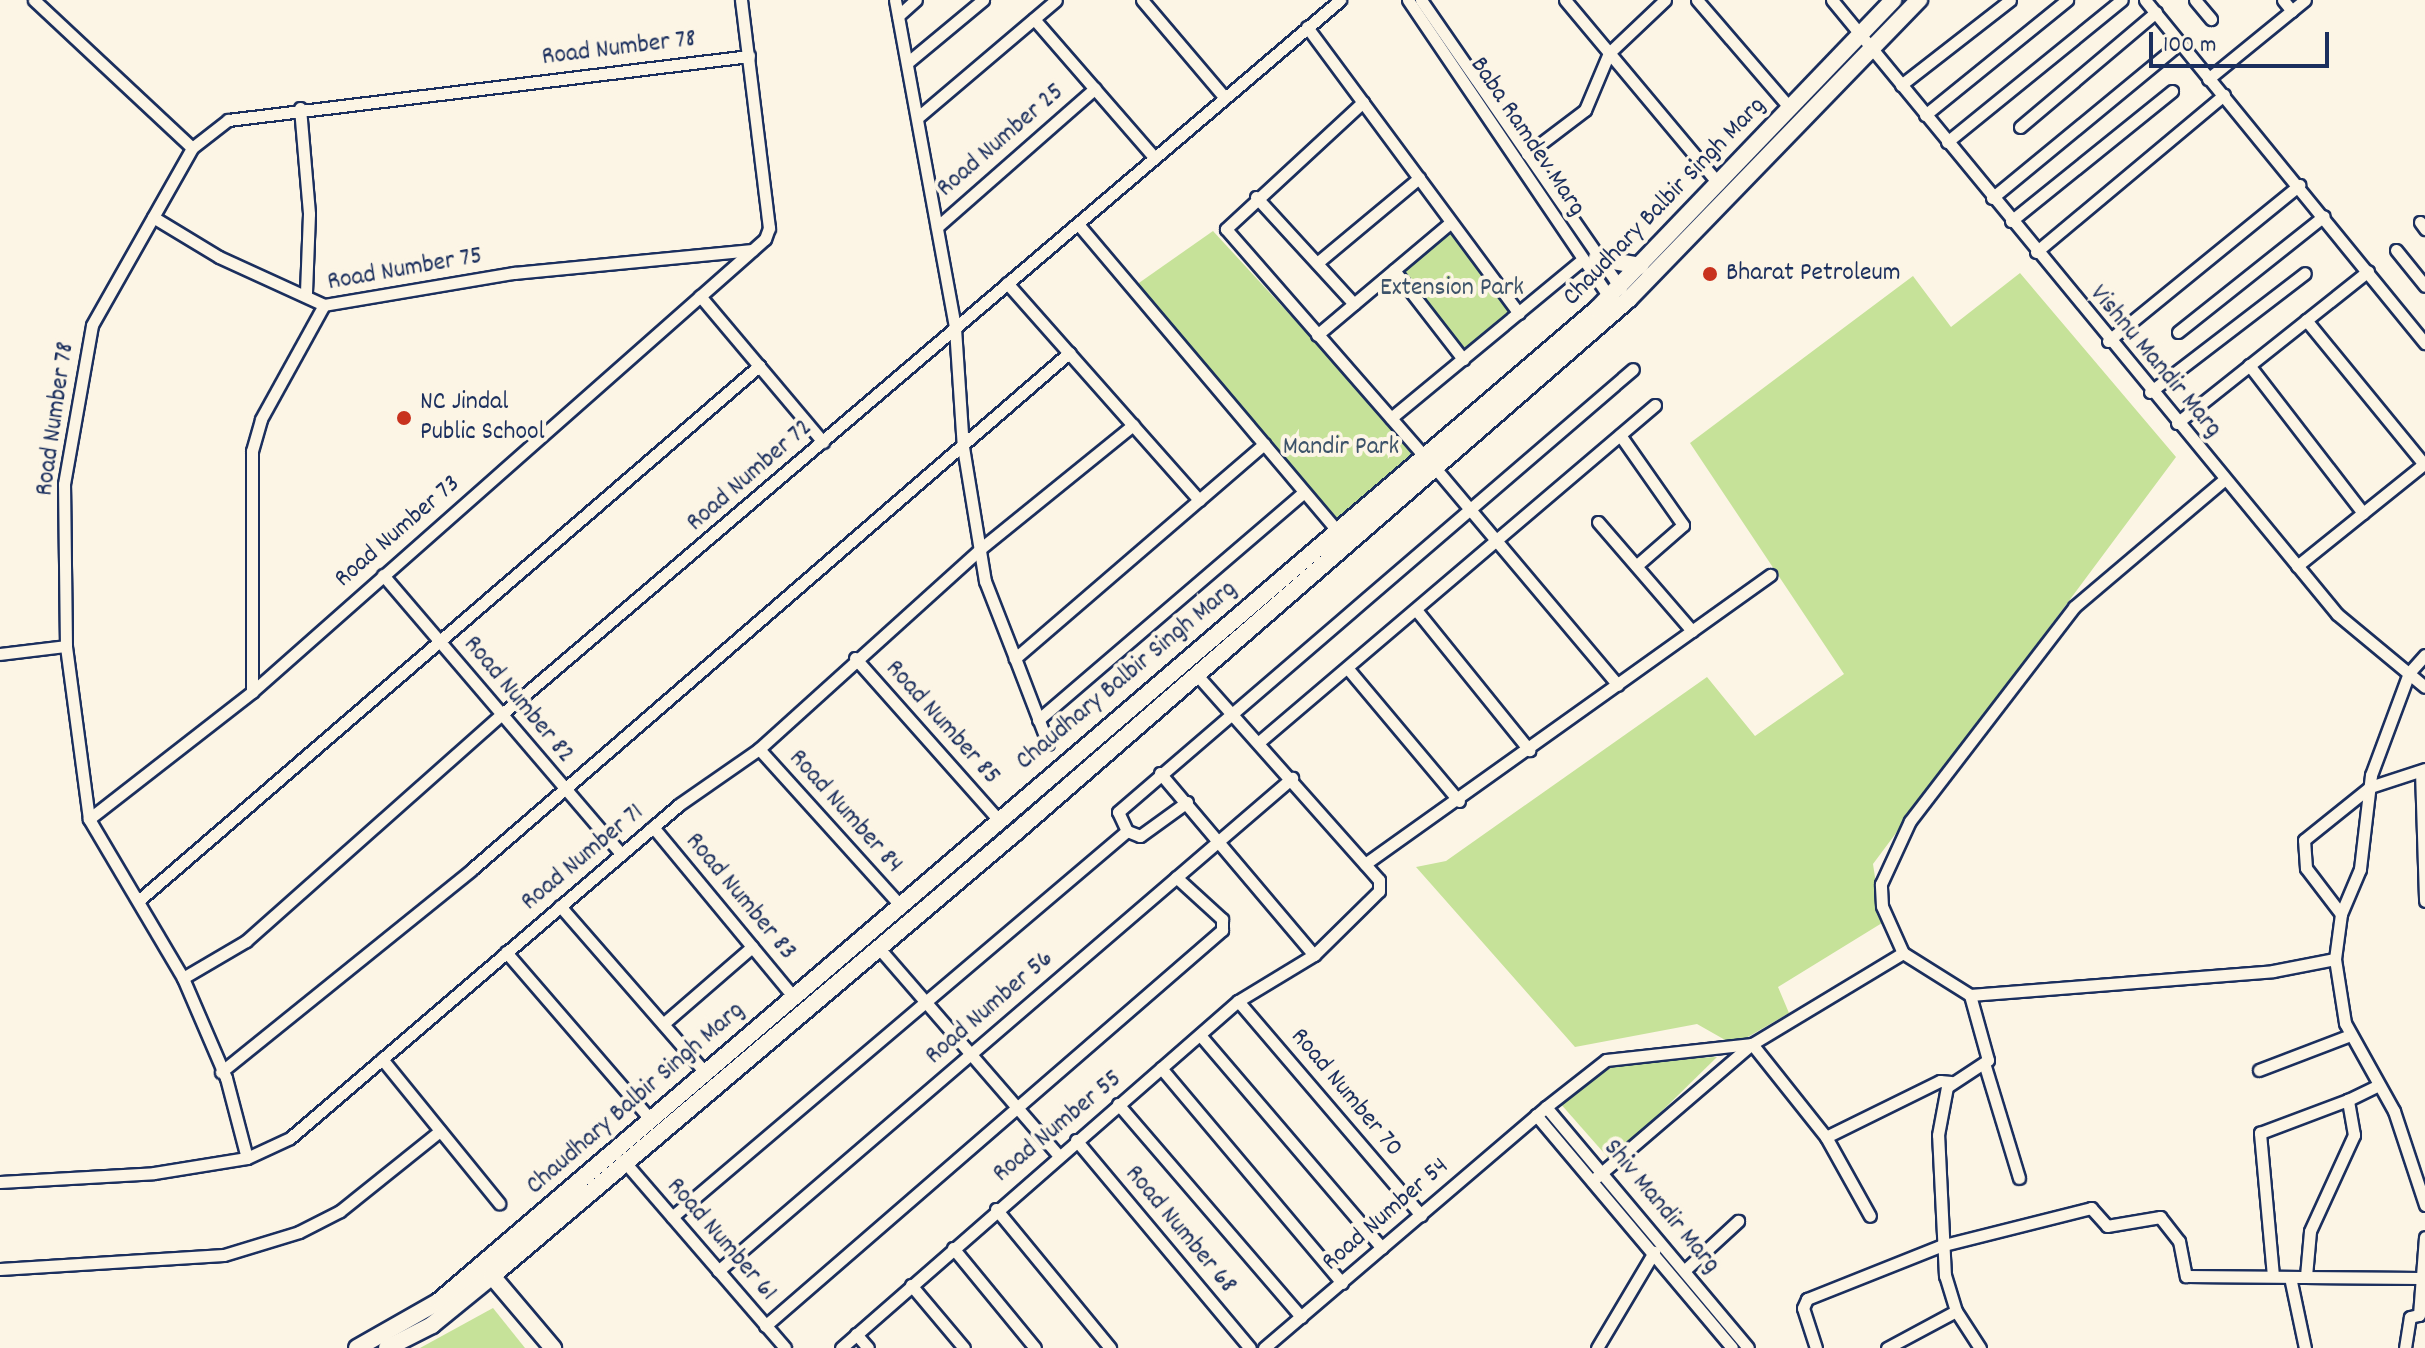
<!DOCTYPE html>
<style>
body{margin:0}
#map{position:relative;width:2425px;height:1348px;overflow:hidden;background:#fcf5e5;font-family:Dekko,sans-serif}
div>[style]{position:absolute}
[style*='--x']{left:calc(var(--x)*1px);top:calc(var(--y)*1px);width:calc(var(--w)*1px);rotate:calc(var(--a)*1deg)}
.green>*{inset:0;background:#c6e299;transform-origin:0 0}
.roads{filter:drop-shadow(2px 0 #1b2f5e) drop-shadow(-2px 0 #1b2f5e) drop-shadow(0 2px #1b2f5e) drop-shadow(0 -2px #1b2f5e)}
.street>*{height:11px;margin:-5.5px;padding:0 5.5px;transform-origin:5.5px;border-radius:5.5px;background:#fcf5e5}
.secondary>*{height:16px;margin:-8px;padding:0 8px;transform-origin:8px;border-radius:8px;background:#fcf5e5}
.dots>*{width:22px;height:22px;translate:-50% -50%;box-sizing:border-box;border:4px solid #fcf5e5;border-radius:50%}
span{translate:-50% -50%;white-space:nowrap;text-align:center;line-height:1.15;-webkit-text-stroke:8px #fcf5e5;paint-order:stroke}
.street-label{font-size:26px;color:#1b2f5e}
.poi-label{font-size:26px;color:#1b2f5e}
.left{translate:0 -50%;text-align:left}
.park-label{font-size:26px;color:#3d536a}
.scale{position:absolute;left:2149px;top:32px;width:180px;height:36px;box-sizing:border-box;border:4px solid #1b2f5e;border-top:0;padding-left:10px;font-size:24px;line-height:28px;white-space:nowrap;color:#1b2f5e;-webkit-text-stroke:6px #fcf5e5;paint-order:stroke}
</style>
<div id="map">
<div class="green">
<i style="left:1450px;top:229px;width:103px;height:69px;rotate:52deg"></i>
<i style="clip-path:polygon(1213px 231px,1420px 456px,1337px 525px,1136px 285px)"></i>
<i style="clip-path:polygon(2020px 273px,2176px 457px,1873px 864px,1882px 923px,1778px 987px,1789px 1013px,1734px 1045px,1697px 1024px,1575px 1047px,1416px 867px,1446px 861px,1707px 677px,1755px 736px,1844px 674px,1690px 443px,1913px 276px,1951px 327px)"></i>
<i style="clip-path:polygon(1717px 1057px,1611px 1161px,1559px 1102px,1611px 1062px)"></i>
<i style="clip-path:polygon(493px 1308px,525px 1348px,420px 1348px)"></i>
</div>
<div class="roads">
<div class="street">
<i style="--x:34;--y:0;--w:216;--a:43.1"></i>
<i style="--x:895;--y:0;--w:333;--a:79.6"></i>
<i style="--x:955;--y:328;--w:119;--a:86.2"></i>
<i style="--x:963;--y:447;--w:136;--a:80.7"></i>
<i style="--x:985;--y:581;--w:83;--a:68.7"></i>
<i style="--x:1142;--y:0;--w:128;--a:49.7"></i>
<i style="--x:1408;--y:0;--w:364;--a:55.9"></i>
<i style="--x:1421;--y:0;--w:351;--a:55.3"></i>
<i style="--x:1565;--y:0;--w:240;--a:50.1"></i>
<i style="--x:1697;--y:0;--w:143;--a:49.3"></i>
<i style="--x:1832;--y:0;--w:795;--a:50.56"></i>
<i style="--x:2337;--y:614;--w:114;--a:39.7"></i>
<i style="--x:2145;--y:0;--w:443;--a:50.8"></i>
<i style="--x:2195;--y:0;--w:25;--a:50"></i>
<i style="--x:2283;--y:0;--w:14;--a:51"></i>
<i style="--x:898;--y:16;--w:24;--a:-42"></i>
<i style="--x:1034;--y:19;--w:184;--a:49"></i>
<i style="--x:1307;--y:27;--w:356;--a:53.5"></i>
<i style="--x:907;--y:63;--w:99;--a:-39.7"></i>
<i style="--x:2208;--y:79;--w:125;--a:-39.2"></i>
<i style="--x:1901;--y:85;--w:138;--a:-37.9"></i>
<i style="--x:1363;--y:102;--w:187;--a:137.2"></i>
<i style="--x:1226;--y:229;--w:303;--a:48.9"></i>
<i style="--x:300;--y:108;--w:106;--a:85.1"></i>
<i style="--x:309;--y:214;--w:79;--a:92.2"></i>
<i style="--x:1925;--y:115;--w:183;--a:-39"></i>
<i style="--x:917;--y:118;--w:182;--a:-40.3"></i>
<i style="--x:2020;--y:127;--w:178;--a:-40.2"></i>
<i style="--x:1947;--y:142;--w:225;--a:-39.1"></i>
<i style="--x:1527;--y:154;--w:73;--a:-37.2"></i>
<i style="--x:1585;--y:110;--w:62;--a:-67.2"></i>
<i style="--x:1609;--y:53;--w:77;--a:-43.4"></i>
<i style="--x:1256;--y:197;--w:145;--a:47.5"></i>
<i style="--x:1992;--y:198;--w:244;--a:-39.5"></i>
<i style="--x:153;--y:217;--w:77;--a:31.2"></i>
<i style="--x:219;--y:257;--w:115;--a:24.6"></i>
<i style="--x:2011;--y:221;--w:207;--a:-38.9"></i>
<i style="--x:2420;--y:222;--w:9;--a:54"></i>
<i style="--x:1078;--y:224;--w:399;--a:49.8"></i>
<i style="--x:937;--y:227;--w:210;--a:-41.3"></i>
<i style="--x:2396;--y:250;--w:46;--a:51.1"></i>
<i style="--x:2036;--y:252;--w:245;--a:-39.9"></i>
<i style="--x:1317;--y:263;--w:133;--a:-39.8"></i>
<i style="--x:1394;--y:270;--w:113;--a:52.2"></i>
<i style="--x:1007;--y:283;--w:290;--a:48.5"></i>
<i style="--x:1199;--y:500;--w:243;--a:139.3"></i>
<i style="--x:1015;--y:658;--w:92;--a:69"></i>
<i style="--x:700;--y:296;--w:191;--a:49.9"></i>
<i style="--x:2306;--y:320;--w:186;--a:50.7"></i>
<i style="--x:2178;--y:332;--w:186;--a:-38.5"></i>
<i style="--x:1317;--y:335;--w:175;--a:-40.1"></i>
<i style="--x:2108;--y:341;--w:247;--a:-39.2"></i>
<i style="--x:2249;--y:365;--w:187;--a:52.4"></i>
<i style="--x:2150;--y:392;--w:195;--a:-37.5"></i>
<i style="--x:1391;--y:418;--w:249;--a:-39.6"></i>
<i style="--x:2177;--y:423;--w:244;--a:-38.5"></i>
<i style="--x:1620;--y:435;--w:110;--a:55"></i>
<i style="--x:1683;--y:525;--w:62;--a:138.9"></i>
<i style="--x:1436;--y:469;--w:282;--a:49.9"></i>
<i style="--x:1199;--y:500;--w:86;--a:-40.7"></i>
<i style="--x:1598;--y:522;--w:144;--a:49.2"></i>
<i style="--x:2297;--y:566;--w:164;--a:-38.8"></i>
<i style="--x:383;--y:575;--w:367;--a:49.5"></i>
<i style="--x:1417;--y:611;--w:179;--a:51.1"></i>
<i style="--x:0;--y:654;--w:66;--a:-6.9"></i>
<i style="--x:2425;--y:655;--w:24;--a:132"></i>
<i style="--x:2409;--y:673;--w:109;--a:110.4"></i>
<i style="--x:2371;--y:775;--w:95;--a:96.7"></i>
<i style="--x:2360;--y:869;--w:49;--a:112.9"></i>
<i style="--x:2341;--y:914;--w:45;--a:97.6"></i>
<i style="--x:2335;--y:959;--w:65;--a:81.1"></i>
<i style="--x:2345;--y:1023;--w:101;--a:60.9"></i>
<i style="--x:2394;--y:1111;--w:99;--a:71.7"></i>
<i style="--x:855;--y:658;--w:214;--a:48.4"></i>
<i style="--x:1349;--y:670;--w:171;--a:50"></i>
<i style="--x:252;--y:692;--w:241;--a:-90"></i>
<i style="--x:252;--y:451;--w:33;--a:-74"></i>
<i style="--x:261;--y:419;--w:130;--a:-61.1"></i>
<i style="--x:324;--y:305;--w:193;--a:-9.6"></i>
<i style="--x:514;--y:273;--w:239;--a:-5.5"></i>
<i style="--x:1038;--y:720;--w:350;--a:-40.6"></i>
<i style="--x:1259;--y:742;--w:520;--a:-40.4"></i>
<i style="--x:759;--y:749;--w:209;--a:47.9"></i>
<i style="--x:2421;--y:771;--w:130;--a:88.2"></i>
<i style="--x:1160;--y:773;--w:238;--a:49.8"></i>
<i style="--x:1314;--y:955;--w:91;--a:-44.6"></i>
<i style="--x:1379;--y:891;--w:11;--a:-90"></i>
<i style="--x:1379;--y:880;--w:276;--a:-131.6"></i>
<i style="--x:1187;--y:802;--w:58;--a:144.1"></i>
<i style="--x:1140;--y:836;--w:14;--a:-159"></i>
<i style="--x:1127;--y:831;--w:21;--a:-115"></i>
<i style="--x:1118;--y:812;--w:679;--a:-40.7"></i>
<i style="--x:89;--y:819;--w:207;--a:-37.9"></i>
<i style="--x:252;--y:692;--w:684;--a:-41.45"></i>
<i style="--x:765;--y:239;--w:12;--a:-70"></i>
<i style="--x:769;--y:228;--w:230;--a:-97"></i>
<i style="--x:653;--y:827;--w:218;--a:50.4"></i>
<i style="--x:1365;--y:864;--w:498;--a:-35.5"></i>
<i style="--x:138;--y:901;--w:820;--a:-40.75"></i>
<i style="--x:560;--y:906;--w:219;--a:48.9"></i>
<i style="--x:2341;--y:914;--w:58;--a:-127.3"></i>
<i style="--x:2306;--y:868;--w:28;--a:-94"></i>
<i style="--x:2304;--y:840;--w:85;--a:-38.8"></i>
<i style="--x:2370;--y:787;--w:58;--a:-18.1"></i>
<i style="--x:878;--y:947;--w:275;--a:49.1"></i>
<i style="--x:506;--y:952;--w:221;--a:49.2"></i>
<i style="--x:183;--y:978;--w:73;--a:-30.4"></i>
<i style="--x:246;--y:941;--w:342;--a:-41.6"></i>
<i style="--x:502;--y:714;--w:1101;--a:-40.43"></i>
<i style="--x:1970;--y:995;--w:304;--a:-4.5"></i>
<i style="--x:2273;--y:971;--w:63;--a:-11"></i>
<i style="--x:1238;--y:1001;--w:282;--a:49.5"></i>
<i style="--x:663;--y:1024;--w:118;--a:-40.9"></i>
<i style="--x:1200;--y:1035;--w:280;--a:49.5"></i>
<i style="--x:382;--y:1059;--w:186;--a:50.9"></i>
<i style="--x:1985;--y:1066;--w:117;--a:73.1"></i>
<i style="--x:1161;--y:1068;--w:281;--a:49.9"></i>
<i style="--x:2259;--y:1070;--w:97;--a:-21"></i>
<i style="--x:221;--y:1072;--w:321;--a:-38.9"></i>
<i style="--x:471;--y:870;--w:791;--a:-40.85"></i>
<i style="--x:1118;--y:1104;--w:281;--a:49.3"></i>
<i style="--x:1546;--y:1107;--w:76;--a:-38.1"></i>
<i style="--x:1606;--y:1060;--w:147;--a:-6.3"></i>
<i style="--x:1752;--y:1044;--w:119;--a:51.5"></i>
<i style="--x:1826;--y:1137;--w:90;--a:60.9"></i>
<i style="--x:1536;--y:1115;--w:304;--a:49.9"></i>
<i style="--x:1826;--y:1137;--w:127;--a:-26.2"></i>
<i style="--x:1940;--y:1081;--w:11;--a:5"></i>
<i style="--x:1076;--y:1140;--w:271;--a:50.1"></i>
<i style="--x:247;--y:1158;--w:83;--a:-104.7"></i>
<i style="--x:226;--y:1078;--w:109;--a:-113.3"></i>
<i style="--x:183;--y:978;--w:185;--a:-120.6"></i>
<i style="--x:89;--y:819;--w:175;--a:-97.6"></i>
<i style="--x:66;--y:646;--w:162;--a:-90.7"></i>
<i style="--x:64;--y:484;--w:161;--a:-80"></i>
<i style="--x:92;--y:325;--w:203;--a:-60.5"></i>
<i style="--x:192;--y:148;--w:46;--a:-37.9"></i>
<i style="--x:228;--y:120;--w:525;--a:-7"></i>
<i style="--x:623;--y:1160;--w:248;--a:49.2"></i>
<i style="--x:1592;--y:1181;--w:211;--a:-40.6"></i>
<i style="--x:1752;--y:1044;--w:176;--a:-31.1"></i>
<i style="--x:0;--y:1182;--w:154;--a:-3.3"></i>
<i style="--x:154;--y:1173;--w:94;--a:-9.2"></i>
<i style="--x:247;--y:1158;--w:47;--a:-24.9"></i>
<i style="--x:290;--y:1138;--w:513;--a:-40.58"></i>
<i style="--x:680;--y:804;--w:96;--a:-34.8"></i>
<i style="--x:759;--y:749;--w:298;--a:-42.1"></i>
<i style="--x:980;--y:549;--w:197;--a:-39"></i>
<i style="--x:996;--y:1209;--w:180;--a:50.6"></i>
<i style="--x:672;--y:1217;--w:597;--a:-40.31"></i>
<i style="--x:953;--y:1248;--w:129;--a:50.6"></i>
<i style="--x:0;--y:1269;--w:224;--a:-3.6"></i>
<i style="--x:224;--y:1255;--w:78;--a:-17"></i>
<i style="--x:299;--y:1232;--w:46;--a:-27.1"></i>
<i style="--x:340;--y:1211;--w:128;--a:-38.7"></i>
<i style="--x:1686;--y:1269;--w:71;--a:-42.7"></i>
<i style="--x:718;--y:1271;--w:757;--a:-40.66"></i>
<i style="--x:2273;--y:1276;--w:144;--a:-95.2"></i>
<i style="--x:2260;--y:1133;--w:94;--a:-20.6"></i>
<i style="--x:2306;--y:1276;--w:45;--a:-84.9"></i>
<i style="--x:2310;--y:1231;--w:106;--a:-65.4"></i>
<i style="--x:2354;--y:1135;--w:36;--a:-100"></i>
<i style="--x:2348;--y:1100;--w:34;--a:-26"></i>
<i style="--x:2290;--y:1277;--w:73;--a:78.1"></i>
<i style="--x:911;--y:1285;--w:82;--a:49.9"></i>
<i style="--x:765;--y:1326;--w:605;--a:-40.91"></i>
<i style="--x:1222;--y:930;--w:11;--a:-90"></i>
<i style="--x:1222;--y:919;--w:62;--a:-137.6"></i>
<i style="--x:856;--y:1334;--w:18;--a:49"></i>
<i style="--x:841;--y:1348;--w:527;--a:-41.16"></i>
<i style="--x:1238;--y:1001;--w:89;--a:-31.2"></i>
<i style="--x:1264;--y:1348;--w:371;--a:-40.5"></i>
<i style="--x:1546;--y:1107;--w:314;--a:50"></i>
<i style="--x:1597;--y:1348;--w:112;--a:-59.3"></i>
<i style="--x:1816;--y:1348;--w:42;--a:-108"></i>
<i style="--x:1803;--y:1308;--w:10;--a:-66"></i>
<i style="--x:1807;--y:1299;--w:143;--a:-21.7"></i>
<i style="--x:1940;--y:1246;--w:156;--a:-14.1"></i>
<i style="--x:2091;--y:1208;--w:24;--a:48"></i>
<i style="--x:2107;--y:1226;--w:54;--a:-9.6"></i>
<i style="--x:2160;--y:1217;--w:31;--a:52"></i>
<i style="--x:2179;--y:1241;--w:36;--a:79"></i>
<i style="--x:2186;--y:1276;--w:234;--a:0.5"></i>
<i style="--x:1887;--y:1348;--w:78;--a:-28.2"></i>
<i style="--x:1980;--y:1348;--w:44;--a:-123"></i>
<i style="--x:1956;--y:1311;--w:37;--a:-107"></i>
<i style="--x:1945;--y:1276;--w:141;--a:-92.8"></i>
<i style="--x:1938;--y:1135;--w:49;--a:-79.4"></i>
<i style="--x:1947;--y:1087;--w:49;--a:-33.4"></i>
<i style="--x:1988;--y:1060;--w:67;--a:-105.5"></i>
<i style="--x:1970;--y:995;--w:79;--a:-147.9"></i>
<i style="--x:1903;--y:953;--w:51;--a:-114.1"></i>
<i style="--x:1882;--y:906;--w:22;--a:-93"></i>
<i style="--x:1881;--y:884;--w:69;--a:-65.3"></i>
<i style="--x:1910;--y:821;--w:270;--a:-52.5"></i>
<i style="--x:2074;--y:607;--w:197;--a:-40.3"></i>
<i style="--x:2405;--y:1348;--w:31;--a:-81"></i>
<i style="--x:2410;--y:1317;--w:9;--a:-13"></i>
<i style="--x:2419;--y:1315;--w:78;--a:-85.6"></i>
</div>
<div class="secondary">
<i style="--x:1597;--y:258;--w:44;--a:10.5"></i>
<i style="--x:486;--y:1269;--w:104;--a:49.7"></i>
<i style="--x:357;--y:1348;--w:93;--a:-29.6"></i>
<i style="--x:438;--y:1302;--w:1526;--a:-40.59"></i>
<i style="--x:1597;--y:309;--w:428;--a:-46.2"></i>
<i style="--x:387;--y:1348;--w:51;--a:-27.1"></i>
<i style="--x:432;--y:1325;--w:77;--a:-39.2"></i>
<i style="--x:492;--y:1276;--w:687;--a:-40.28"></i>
<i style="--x:1016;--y:832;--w:812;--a:-41.01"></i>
<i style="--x:1629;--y:299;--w:417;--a:-45.9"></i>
</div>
</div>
<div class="dots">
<i style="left:1710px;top:274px;background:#c8321e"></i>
<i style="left:404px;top:418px;background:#c8321e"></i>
</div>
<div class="street-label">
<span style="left:619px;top:49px;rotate:-7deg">Road Number 78</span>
<span style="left:1527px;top:137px;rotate:56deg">Baba Ramdev Marg</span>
<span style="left:1001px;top:141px;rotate:-41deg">Road Number 25</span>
<span style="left:1665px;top:202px;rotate:-46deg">Chaudhary Balbir Singh Marg</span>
<span style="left:405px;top:270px;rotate:-10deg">Road Number 75</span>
<span style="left:2155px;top:362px;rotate:50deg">Vishnu Mandir Marg</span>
<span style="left:56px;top:419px;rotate:-82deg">Road Number 78</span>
<span style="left:750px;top:476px;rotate:-41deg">Road Number 72</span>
<span style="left:398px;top:532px;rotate:-41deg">Road Number 73</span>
<span style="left:1127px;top:676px;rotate:-40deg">Chaudhary Balbir Singh Marg</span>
<span style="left:518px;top:700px;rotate:50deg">Road Number 82</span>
<span style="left:942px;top:723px;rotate:48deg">Road Number 85</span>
<span style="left:845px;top:812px;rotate:48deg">Road Number 84</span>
<span style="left:583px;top:858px;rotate:-40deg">Road Number 71</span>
<span style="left:740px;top:897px;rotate:50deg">Road Number 83</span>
<span style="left:990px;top:1008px;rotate:-41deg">Road Number 56</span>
<span style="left:1346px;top:1093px;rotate:50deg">Road Number 70</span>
<span style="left:636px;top:1099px;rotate:-41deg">Chaudhary Balbir Singh Marg</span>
<span style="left:1058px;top:1127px;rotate:-40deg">Road Number 55</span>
<span style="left:1661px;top:1207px;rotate:50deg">Shiv Mandir Marg</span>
<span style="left:1386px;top:1215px;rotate:-41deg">Road Number 54</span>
<span style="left:1180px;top:1230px;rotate:50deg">Road Number 68</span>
<span style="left:721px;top:1240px;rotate:49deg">Road Number 61</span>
</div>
<div class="poi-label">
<span class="left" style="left:1726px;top:274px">Bharat Petroleum</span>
<span class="left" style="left:420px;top:418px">NC Jindal<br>Public School</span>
</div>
<div class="park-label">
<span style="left:1452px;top:289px">Extension Park</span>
<span style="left:1341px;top:448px">Mandir Park</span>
</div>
<div class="scale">100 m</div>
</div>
